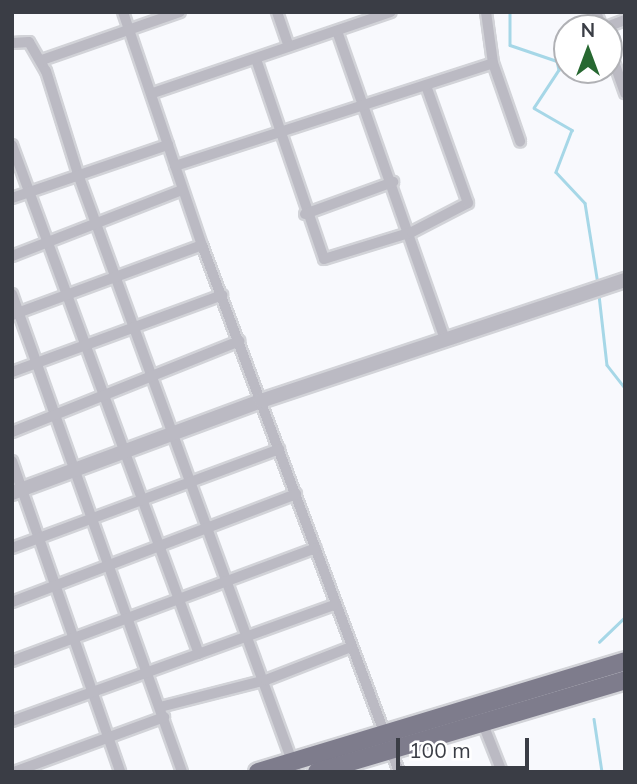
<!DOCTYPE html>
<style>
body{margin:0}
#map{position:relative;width:637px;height:784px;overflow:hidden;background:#f8f9fd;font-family:Mulish,sans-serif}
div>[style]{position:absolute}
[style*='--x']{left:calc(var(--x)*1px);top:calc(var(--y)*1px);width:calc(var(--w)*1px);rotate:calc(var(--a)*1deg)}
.stream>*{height:2.5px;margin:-1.25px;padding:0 1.25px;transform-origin:1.25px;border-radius:1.25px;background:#a6d7e7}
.roads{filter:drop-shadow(2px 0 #d2d3d8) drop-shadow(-2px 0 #d2d3d8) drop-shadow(0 2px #d2d3d8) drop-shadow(0 -2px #d2d3d8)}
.minor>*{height:10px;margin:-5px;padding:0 5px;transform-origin:5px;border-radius:5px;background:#bbbac3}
.tertiary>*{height:14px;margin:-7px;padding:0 7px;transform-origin:7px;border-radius:7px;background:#bbbac3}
.trunk>*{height:18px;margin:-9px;padding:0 9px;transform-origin:9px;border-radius:9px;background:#7e7c8c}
span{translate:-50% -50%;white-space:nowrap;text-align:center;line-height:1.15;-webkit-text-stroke:5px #fff;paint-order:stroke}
.frame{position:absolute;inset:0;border:14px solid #3a3d45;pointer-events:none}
.north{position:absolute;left:553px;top:14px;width:70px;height:70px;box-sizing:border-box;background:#fff;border:2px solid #b0b1b5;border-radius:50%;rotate:0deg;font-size:19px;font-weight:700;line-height:28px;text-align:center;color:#3a3d45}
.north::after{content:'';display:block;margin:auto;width:24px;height:32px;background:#276831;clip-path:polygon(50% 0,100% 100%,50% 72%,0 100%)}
.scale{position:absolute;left:396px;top:738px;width:133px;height:32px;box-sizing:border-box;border:4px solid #3a3d45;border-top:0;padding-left:9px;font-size:21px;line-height:24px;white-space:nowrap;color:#3a3d45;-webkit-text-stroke:5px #fff;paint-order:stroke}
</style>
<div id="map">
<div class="stream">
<i style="--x:510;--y:12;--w:33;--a:90"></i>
<i style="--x:510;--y:45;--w:50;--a:18.8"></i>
<i style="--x:557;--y:61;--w:9;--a:77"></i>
<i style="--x:559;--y:70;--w:45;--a:123.3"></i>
<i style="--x:534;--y:108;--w:44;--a:30.1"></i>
<i style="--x:572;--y:130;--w:45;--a:110.9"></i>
<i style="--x:556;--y:172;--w:42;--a:46.9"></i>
<i style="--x:585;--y:203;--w:82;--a:80.9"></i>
<i style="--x:599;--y:295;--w:70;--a:83.5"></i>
<i style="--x:607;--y:365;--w:29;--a:52"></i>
<i style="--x:599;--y:642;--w:36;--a:-44"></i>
<i style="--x:594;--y:719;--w:54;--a:81.4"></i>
</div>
<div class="roads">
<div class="minor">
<i style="--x:123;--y:12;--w:246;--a:71.3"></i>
<i style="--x:202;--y:245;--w:563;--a:69.5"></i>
<i style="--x:277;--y:12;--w:36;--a:71"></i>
<i style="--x:486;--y:12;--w:51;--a:82.2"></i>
<i style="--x:493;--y:63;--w:83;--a:70.9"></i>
<i style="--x:596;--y:12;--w:17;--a:69"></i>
<i style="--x:604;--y:28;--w:22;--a:-21"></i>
<i style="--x:337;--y:31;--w:326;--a:70.7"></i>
<i style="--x:12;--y:43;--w:17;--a:-3"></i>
<i style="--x:29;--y:42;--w:34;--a:60"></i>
<i style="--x:46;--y:71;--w:111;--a:72.7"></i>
<i style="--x:79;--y:177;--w:633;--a:69.96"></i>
<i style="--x:609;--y:48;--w:48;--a:70.4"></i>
<i style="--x:256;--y:59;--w:211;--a:71.2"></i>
<i style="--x:324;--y:259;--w:92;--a:-17.1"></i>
<i style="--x:412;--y:232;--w:63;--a:-27.4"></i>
<i style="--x:468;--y:203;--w:124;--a:-109.7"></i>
<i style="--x:42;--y:60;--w:146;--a:-19.2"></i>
<i style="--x:153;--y:93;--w:251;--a:-18.8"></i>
<i style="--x:12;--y:145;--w:542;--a:69.83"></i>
<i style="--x:175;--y:166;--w:334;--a:-17.9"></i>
<i style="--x:12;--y:198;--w:165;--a:-18.8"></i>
<i style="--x:305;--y:214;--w:94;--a:-20"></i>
<i style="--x:12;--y:256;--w:182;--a:-21.2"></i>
<i style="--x:12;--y:294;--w:507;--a:70.42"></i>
<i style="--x:12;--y:315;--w:202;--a:-20.2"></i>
<i style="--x:12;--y:372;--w:224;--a:-20.1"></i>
<i style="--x:12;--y:432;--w:245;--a:-21.8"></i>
<i style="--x:12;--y:461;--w:329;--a:70.8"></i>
<i style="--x:12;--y:548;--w:285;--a:-20.3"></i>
<i style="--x:12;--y:602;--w:304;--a:-20.8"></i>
<i style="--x:12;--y:661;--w:324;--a:-20.4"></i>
<i style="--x:160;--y:707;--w:109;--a:-14.3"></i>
<i style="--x:266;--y:680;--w:88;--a:-21.3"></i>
<i style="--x:481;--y:719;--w:57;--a:68.4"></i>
<i style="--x:12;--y:721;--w:342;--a:-19.8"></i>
<i style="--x:14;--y:772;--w:160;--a:-20.1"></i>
</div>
<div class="tertiary">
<i style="--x:12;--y:493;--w:265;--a:-20.3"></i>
<i style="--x:261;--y:401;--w:384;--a:-18.4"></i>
</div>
<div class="trunk">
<i style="--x:258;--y:772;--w:383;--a:-16.8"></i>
<i style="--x:317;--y:772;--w:321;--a:-16.6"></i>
</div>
</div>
<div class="frame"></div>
<div class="north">N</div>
<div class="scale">100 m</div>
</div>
